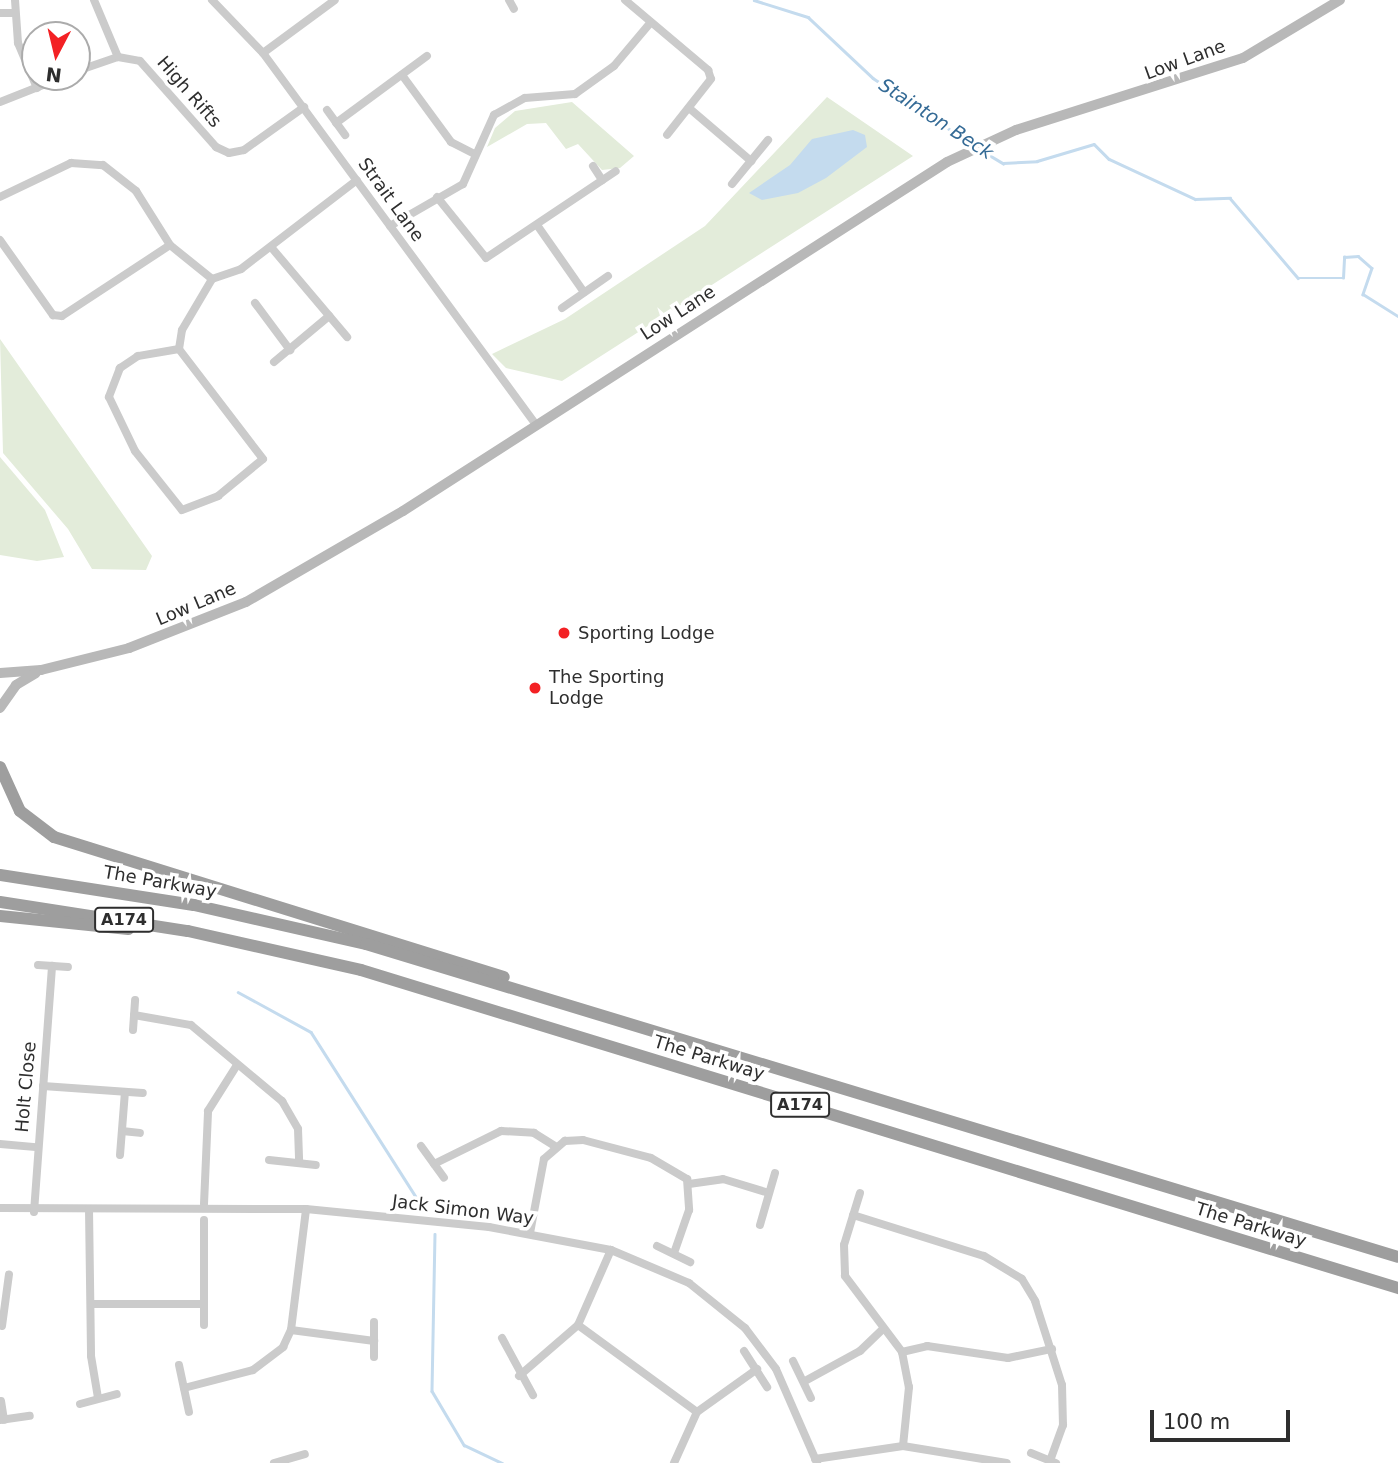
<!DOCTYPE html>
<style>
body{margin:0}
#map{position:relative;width:1398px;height:1463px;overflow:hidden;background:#fff;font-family:"DejaVu Sans",sans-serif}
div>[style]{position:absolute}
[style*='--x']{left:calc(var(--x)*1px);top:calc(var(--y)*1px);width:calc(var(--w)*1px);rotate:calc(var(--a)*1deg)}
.green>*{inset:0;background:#e3ecda}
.water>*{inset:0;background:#c4dbee}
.stream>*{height:2.5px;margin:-1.25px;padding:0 1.25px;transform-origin:1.25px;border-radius:1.25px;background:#c4dbee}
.minor>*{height:8px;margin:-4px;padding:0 4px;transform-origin:4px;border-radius:4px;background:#cbcbcb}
.secondary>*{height:10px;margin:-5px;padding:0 5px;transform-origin:5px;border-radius:5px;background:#b8b8b8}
.trunk>*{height:12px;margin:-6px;padding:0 6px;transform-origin:6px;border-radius:6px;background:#9e9e9e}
.dots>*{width:19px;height:19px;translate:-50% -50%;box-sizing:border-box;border:4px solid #fff;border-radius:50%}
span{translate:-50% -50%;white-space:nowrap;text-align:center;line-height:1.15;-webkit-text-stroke:7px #fff;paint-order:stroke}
.shield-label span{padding:2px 5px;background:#fff;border:2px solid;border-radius:5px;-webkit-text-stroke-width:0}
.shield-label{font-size:16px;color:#2e2e2e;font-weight:700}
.street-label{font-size:18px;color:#2e2e2e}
.poi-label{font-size:18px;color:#2e2e2e}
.left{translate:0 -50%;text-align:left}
.water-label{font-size:19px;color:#356b96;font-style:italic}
.north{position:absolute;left:21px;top:21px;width:70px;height:70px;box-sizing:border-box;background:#fff;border:2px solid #ababab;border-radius:50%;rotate:187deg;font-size:19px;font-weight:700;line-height:28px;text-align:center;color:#2e2e2e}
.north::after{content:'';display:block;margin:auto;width:24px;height:32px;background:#f32124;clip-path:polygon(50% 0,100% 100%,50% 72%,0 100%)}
.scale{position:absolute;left:1150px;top:1410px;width:140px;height:32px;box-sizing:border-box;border:4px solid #2e2e2e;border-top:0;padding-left:9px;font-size:21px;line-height:24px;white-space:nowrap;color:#2e2e2e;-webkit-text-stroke:5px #fff;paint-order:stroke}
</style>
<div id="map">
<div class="green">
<i style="clip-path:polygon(827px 97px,913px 156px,562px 381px,506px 368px,492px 354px,565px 319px,705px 226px)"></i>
<i style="clip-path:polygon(572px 102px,634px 156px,620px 168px,602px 170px,578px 144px,566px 149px,546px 123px,527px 124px,487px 147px,495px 128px,515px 111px)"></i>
<i style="clip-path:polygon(0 339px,152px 556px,146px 570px,92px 569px,68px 529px,3px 453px)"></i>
<i style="clip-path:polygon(0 457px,45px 510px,64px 557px,37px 561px,0 555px)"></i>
</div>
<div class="water">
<i style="clip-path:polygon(853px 130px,865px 135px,867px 147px,826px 178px,798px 193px,762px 200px,749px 193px,790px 165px,812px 139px)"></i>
</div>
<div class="stream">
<i style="--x:754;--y:0;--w:57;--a:17.5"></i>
<i style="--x:808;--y:17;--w:89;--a:43.2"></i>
<i style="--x:873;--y:78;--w:120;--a:33.8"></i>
<i style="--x:981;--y:150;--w:26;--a:31"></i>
<i style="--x:1003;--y:163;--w:34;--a:-3"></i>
<i style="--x:1037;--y:161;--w:59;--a:-16.6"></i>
<i style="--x:1094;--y:144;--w:21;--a:45"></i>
<i style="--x:1109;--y:159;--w:95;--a:24.9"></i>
<i style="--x:1195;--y:199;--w:35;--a:-2"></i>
<i style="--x:1230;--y:198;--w:105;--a:49.6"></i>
<i style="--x:1298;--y:278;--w:45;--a:0"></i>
<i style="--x:1343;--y:278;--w:21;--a:-87"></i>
<i style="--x:1344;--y:257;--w:14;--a:-4"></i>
<i style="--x:1358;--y:256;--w:18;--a:41"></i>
<i style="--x:1372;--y:268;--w:28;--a:109"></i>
<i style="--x:1363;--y:294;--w:41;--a:32.2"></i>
<i style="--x:238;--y:992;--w:83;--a:28.7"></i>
<i style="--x:311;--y:1032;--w:209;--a:57.5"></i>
<i style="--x:435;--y:1234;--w:157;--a:91.1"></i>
<i style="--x:432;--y:1391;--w:63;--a:59.3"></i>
<i style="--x:464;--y:1445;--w:42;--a:25.3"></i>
</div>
<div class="minor">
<i style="--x:15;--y:0;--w:43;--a:86"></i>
<i style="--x:18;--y:43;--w:49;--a:67.1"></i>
<i style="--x:94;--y:0;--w:62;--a:67.2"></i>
<i style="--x:212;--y:0;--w:74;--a:46.1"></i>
<i style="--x:263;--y:53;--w:461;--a:53.7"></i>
<i style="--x:509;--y:0;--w:10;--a:61"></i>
<i style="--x:625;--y:0;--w:109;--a:40.1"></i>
<i style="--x:708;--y:70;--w:9;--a:72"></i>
<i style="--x:711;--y:79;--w:71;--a:128.2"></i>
<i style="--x:0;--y:13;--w:14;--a:0"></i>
<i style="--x:263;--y:53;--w:89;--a:-36.4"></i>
<i style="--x:77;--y:71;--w:43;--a:-18.9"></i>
<i style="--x:118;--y:57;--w:22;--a:10"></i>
<i style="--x:140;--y:61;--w:115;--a:48.5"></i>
<i style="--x:216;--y:147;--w:14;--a:25"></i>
<i style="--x:229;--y:153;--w:15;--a:-11"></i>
<i style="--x:244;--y:150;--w:74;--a:-35.6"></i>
<i style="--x:402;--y:75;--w:83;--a:53.8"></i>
<i style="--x:451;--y:142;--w:27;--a:27"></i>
<i style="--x:0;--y:102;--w:68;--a:-21.6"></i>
<i style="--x:689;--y:108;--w:82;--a:40.5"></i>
<i style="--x:327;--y:110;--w:31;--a:54"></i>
<i style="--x:336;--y:123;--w:113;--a:-36.4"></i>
<i style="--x:593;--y:166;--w:17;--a:57"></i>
<i style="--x:732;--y:184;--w:57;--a:-50.7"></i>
<i style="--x:0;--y:197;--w:79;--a:-25.6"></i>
<i style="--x:71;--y:163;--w:32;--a:4"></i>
<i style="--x:103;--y:165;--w:42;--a:38.2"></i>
<i style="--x:136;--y:191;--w:64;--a:57.8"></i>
<i style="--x:170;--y:245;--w:54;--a:39"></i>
<i style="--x:437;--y:197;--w:78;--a:51.2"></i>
<i style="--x:486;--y:258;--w:156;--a:-33.8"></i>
<i style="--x:537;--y:225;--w:82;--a:55"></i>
<i style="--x:390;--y:226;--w:84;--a:-29.9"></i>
<i style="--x:463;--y:184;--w:76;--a:-65.8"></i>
<i style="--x:494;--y:115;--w:35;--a:-29"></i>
<i style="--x:525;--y:98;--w:50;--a:-4.6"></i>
<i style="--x:575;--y:94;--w:48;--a:-35.7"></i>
<i style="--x:614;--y:66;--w:57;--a:-49.9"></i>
<i style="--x:0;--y:240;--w:92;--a:54.8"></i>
<i style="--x:53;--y:315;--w:9;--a:6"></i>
<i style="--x:62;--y:316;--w:129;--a:-33.3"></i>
<i style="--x:271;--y:247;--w:118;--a:49.8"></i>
<i style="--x:212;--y:279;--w:31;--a:-19"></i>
<i style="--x:241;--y:269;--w:146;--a:-37.5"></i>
<i style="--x:255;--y:303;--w:59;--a:53.3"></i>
<i style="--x:562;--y:308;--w:56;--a:-34.8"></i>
<i style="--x:179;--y:349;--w:42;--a:170.3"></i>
<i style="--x:138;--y:356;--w:22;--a:146"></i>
<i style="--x:120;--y:368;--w:31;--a:111"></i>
<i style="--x:109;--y:397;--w:60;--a:64.3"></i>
<i style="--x:135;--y:451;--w:75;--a:51.5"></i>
<i style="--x:182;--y:510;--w:39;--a:-21"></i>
<i style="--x:218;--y:496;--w:58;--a:-39.4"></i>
<i style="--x:263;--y:459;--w:138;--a:-127.4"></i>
<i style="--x:179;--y:349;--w:19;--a:-81"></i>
<i style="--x:182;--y:330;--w:59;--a:-59.5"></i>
<i style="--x:274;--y:362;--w:72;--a:-39.9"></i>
<i style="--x:38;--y:965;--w:30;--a:4"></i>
<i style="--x:134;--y:1015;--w:58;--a:10"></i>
<i style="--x:191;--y:1025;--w:119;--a:39.9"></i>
<i style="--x:282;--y:1101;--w:32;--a:60"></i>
<i style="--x:298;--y:1129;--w:34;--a:88"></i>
<i style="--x:133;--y:1030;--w:30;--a:-86"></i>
<i style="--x:43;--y:1086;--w:100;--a:4"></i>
<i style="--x:122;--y:1131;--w:18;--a:6"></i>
<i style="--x:0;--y:1144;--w:36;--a:5"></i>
<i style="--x:421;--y:1146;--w:39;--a:54"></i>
<i style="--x:120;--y:1155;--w:63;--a:-85.5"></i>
<i style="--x:269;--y:1160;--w:47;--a:6.1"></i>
<i style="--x:434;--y:1164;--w:75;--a:-26.2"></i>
<i style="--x:501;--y:1131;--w:33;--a:3"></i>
<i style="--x:534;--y:1133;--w:25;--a:32"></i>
<i style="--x:689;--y:1184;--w:34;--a:-8"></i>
<i style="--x:723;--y:1179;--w:48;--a:16.9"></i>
<i style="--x:860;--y:1193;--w:54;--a:107.1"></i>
<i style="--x:844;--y:1245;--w:31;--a:88"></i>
<i style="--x:845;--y:1276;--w:95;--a:53.1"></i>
<i style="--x:902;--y:1352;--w:36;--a:79"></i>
<i style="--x:909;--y:1387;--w:59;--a:95.8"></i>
<i style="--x:204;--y:1204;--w:93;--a:-87.5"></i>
<i style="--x:208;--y:1111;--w:54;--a:-57.8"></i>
<i style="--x:0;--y:1208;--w:306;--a:0.2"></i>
<i style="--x:306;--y:1209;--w:184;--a:5.6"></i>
<i style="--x:489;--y:1227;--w:124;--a:10.7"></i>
<i style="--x:611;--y:1250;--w:85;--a:22.9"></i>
<i style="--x:689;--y:1283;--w:72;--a:38.8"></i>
<i style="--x:745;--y:1328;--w:51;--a:52.9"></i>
<i style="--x:776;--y:1369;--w:103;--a:66.4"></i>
<i style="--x:89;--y:1209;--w:147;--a:89.2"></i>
<i style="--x:91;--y:1356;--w:43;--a:80.5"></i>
<i style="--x:34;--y:1212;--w:247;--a:-85.8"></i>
<i style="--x:853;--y:1215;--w:137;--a:17.4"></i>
<i style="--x:984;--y:1256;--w:44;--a:31.2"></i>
<i style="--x:1022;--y:1279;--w:26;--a:59"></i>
<i style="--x:1035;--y:1301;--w:88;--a:72.2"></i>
<i style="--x:1062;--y:1385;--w:40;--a:88.6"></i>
<i style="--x:1063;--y:1425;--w:37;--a:110"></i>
<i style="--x:760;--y:1225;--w:54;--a:-73.9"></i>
<i style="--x:530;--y:1233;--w:75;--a:-79.3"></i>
<i style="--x:544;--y:1159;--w:28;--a:-41"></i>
<i style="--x:565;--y:1141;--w:18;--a:-3"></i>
<i style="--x:583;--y:1140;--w:70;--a:14.8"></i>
<i style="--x:651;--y:1158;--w:42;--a:30.3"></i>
<i style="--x:687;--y:1179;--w:31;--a:86"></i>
<i style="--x:689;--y:1210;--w:46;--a:109.2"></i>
<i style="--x:657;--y:1246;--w:37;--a:26"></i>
<i style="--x:91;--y:1304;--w:113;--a:0"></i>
<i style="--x:204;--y:1325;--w:105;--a:-90"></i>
<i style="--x:578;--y:1325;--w:147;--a:36.2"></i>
<i style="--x:2;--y:1326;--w:52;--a:-82.3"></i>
<i style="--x:291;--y:1330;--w:84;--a:7.5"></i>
<i style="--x:502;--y:1338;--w:65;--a:61.5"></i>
<i style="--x:744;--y:1351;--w:43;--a:57.4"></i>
<i style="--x:902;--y:1352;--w:26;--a:-13"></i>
<i style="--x:927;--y:1346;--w:82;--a:8.4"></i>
<i style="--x:1008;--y:1358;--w:45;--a:-11.6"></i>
<i style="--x:374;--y:1357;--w:35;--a:-90"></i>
<i style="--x:793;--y:1361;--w:41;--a:64.1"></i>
<i style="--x:179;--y:1365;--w:48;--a:78"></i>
<i style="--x:519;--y:1376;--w:78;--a:-40.8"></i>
<i style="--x:578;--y:1325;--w:82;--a:-66.3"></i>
<i style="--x:805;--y:1381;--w:63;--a:-28.6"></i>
<i style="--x:860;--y:1351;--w:32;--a:-44"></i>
<i style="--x:184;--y:1388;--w:71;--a:-14.6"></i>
<i style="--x:253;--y:1370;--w:38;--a:-37"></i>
<i style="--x:283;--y:1347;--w:19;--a:-65"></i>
<i style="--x:291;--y:1330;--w:122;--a:-82.9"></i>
<i style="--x:1;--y:1401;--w:19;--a:81"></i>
<i style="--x:80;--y:1404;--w:38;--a:-15"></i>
<i style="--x:0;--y:1420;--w:30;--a:-8"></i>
<i style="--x:1031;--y:1453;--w:27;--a:22"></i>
<i style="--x:815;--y:1459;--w:89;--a:-8.4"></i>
<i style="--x:903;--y:1446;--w:105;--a:9.3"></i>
<i style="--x:274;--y:1463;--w:32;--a:-16"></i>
<i style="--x:674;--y:1463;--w:56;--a:-65.7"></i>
<i style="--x:697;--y:1412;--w:74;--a:-35.6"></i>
</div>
<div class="secondary">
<i style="--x:0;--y:673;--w:41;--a:-4.2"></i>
<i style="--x:41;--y:670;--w:91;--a:-14"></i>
<i style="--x:129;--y:648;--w:126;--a:-21.5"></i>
<i style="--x:246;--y:602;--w:181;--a:-30.1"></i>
<i style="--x:403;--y:511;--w:646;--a:-32.68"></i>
<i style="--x:947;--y:162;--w:76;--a:-24.9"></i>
<i style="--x:1016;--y:130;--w:238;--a:-17.6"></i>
<i style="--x:1243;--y:58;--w:113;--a:-30.9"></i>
<i style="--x:0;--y:708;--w:28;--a:-55"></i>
<i style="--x:16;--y:685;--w:23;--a:-31"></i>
</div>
<div class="trunk">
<i style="--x:0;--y:767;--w:48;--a:65.6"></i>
<i style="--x:20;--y:811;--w:43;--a:37.4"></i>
<i style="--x:54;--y:837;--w:471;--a:17.3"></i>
<i style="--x:0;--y:875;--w:196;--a:8.8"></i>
<i style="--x:194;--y:905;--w:176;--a:12.8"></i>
<i style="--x:366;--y:944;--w:1078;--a:16.87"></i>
<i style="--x:0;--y:902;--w:190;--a:8.8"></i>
<i style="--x:188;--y:931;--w:177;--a:12.7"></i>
<i style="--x:361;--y:970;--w:1085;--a:17.05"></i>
<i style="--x:0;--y:916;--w:129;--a:5.8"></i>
</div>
<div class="dots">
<i style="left:564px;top:633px;background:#f32124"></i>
<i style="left:535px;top:688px;background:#f32124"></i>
</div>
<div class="shield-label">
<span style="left:124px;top:920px">A174</span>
<span style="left:800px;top:1105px">A174</span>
</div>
<div class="street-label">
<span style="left:1185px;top:60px;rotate:-20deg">Low Lane</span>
<span style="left:189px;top:92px;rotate:49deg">High Rifts</span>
<span style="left:391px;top:200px;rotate:54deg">Strait Lane</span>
<span style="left:678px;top:313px;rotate:-33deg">Low Lane</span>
<span style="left:196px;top:604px;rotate:-23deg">Low Lane</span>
<span style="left:160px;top:882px;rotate:10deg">The Parkway</span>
<span style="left:709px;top:1058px;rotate:17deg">The Parkway</span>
<span style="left:26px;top:1087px;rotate:-85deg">Holt Close</span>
<span style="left:463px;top:1210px;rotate:7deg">Jack Simon Way</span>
<span style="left:1251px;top:1225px;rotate:17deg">The Parkway</span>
</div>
<div class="poi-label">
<span class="left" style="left:578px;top:633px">Sporting Lodge</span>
<span class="left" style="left:549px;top:688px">The Sporting<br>Lodge</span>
</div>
<div class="water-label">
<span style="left:936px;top:119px;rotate:33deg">Stainton Beck</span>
</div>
<div class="north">N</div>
<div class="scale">100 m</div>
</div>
